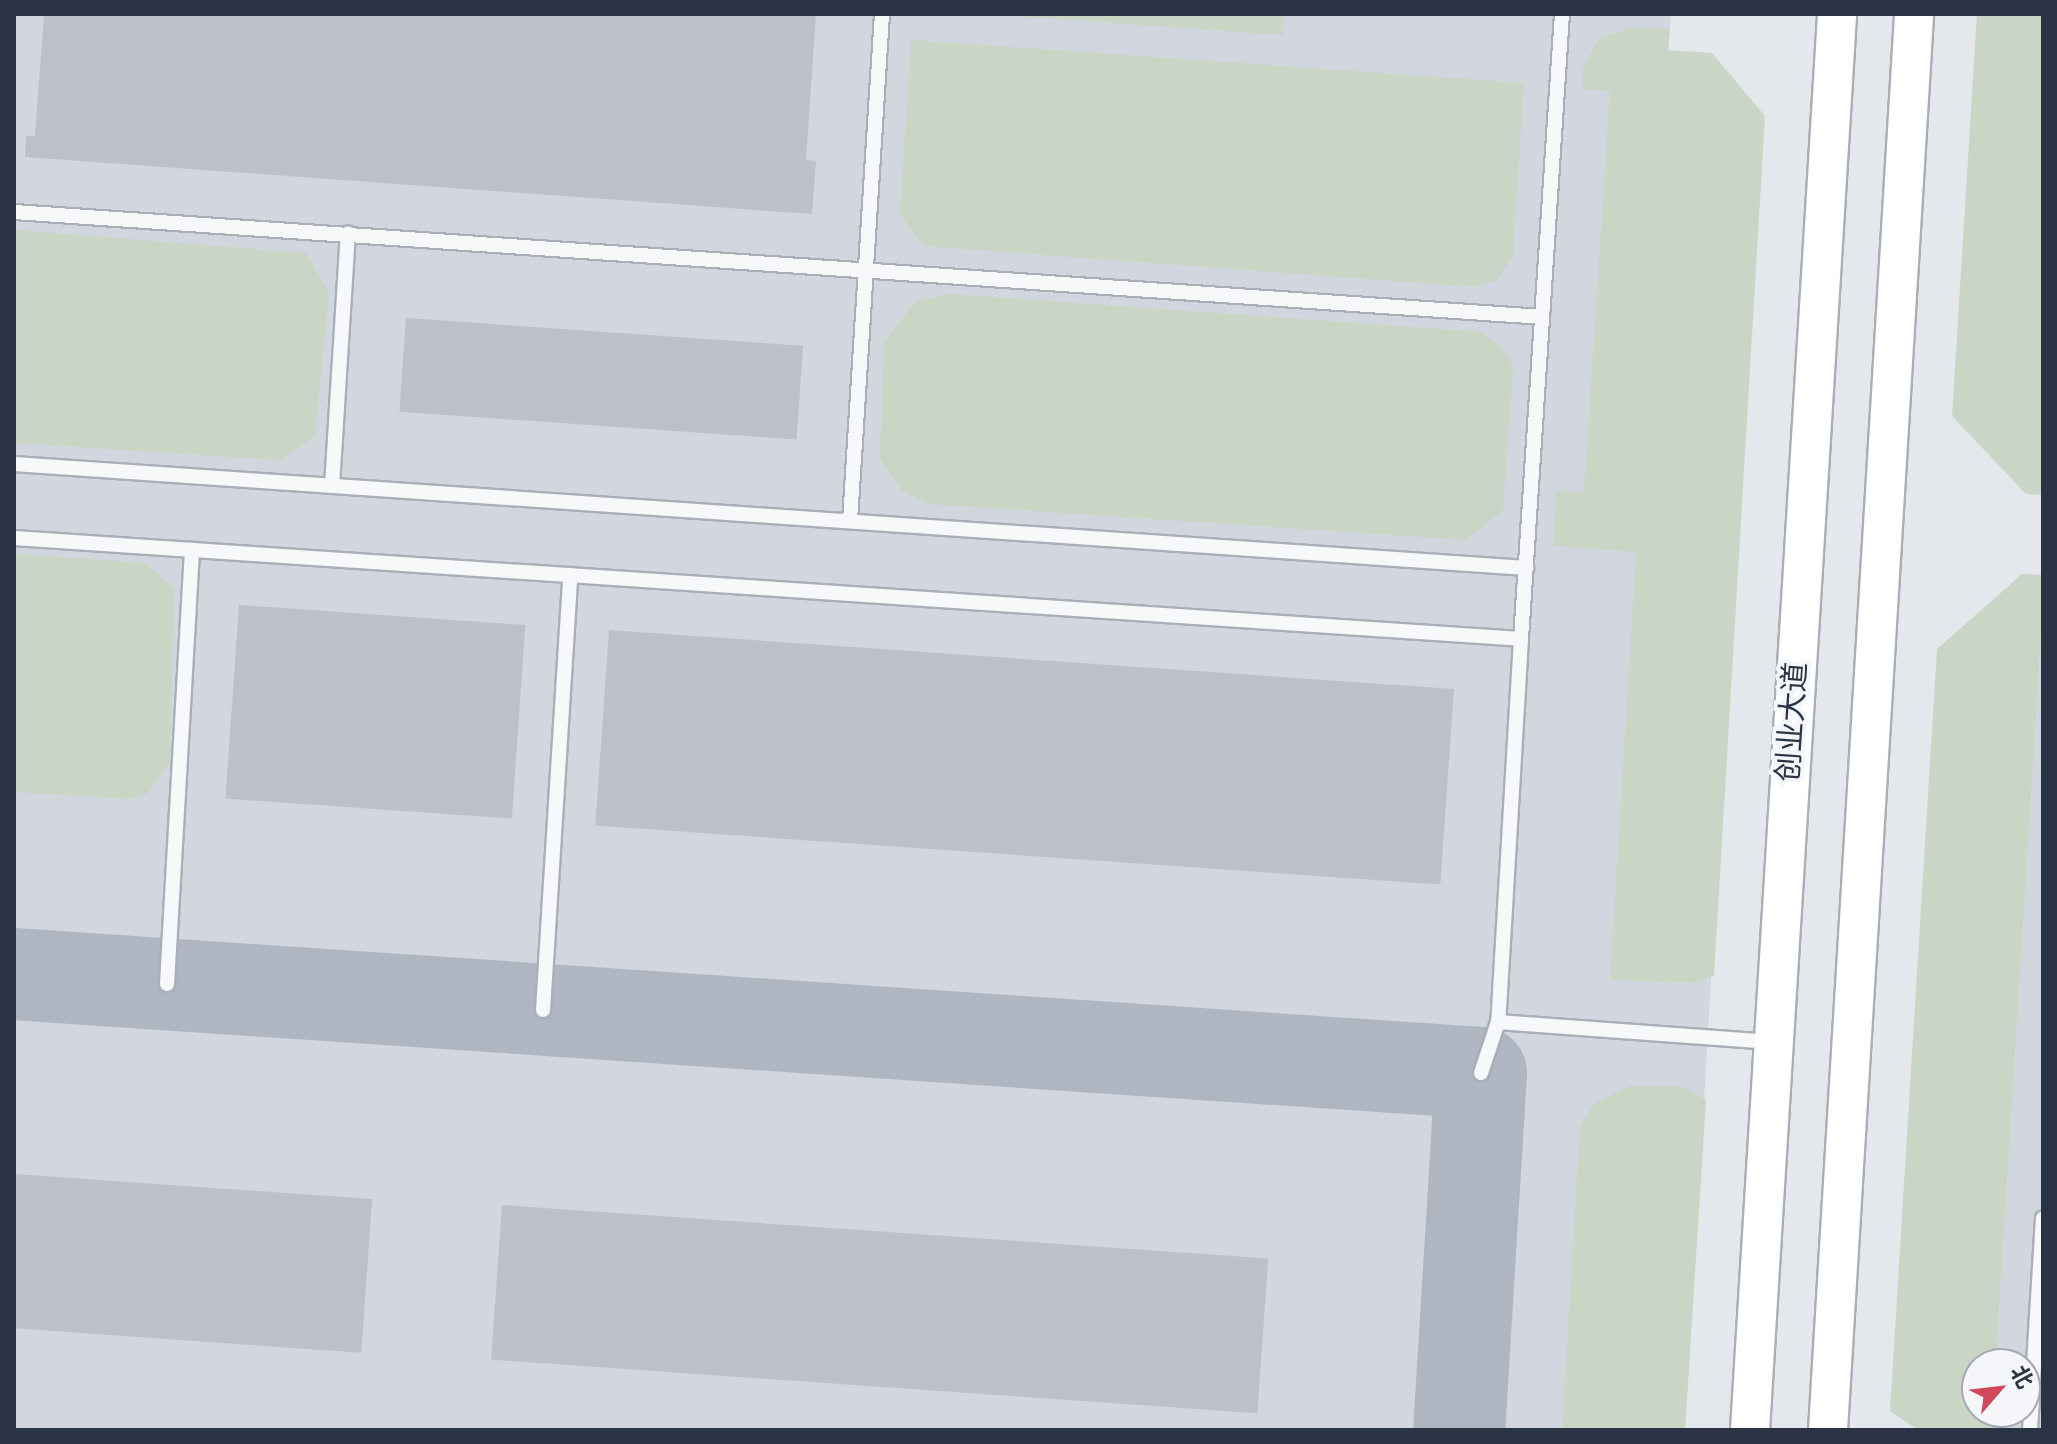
<!DOCTYPE html>
<meta charset="utf-8">
<style>
body{margin:0}
#map{position:relative;width:2057px;height:1444px;overflow:hidden;background:#e4e7ec;font-family:"Sofia Sans Condensed","Noto Sans SC",sans-serif}
div>[style]{position:absolute}
[style*='--x']{left:calc(var(--x)*1px);top:calc(var(--y)*1px);width:calc(var(--w)*1px);rotate:calc(var(--a)*1deg)}
.built>*{inset:0;background:#d2d6de}
.green>*{inset:0;background:#c9d6c5}
.taxiway>*{height:92px;margin:-46px;padding:0 46px;transform-origin:46px;border-radius:46px;background:#b0b6c1}
.building>*{inset:0;background:#bbc0ca;transform-origin:0 0}
.roads{filter:drop-shadow(2px 0 #a9aeb7) drop-shadow(-2px 0 #a9aeb7) drop-shadow(0 2px #a9aeb7) drop-shadow(0 -2px #a9aeb7)}
.lane>*{height:14px;margin:-7px;padding:0 7px;transform-origin:7px;border-radius:7px;background:#f7f8fa}
.secondary>*{height:38px;margin:-19px;padding:0 19px;transform-origin:19px;border-radius:19px;background:#fff}
span{translate:-50% -50%;white-space:nowrap;text-align:center;line-height:1.15;-webkit-text-stroke:8px #f4f6f9;paint-order:stroke}
.street-label{font-size:30px;color:#2b3445}
.frame{position:absolute;inset:0;border:16px solid #2b3445;pointer-events:none}
.north{position:absolute;left:1961px;top:1348px;width:80px;height:80px;box-sizing:border-box;background:#f4f6f9;border:2px solid #a4a8b1;border-radius:50%;rotate:62deg;font-size:22px;font-weight:700;line-height:32px;text-align:center;color:#2b3445}
.north::after{content:'';display:block;margin:auto;width:28px;height:36px;background:#d1495b;clip-path:polygon(50% 0,100% 100%,50% 72%,0 100%)}
</style>
<div id="map">
<div class="built">
<i style="clip-path:polygon(14px 14px,1671px 14px,1668px 50px,1731px 635px,1685px 1430px,14px 1430px)"></i>
<i style="clip-path:polygon(2043px 606px,2043px 1430px,1992px 1430px,1993px 1412px,2025px 1412px,2025px 1364px,1996px 1364px)"></i>
</div>
<div class="green">
<i style="clip-path:polygon(986px 14px,1284px 14px,1283px 35px)"></i>
<i style="clip-path:polygon(1977px 14px,2043px 14px,2043px 495px,2026px 494px,1952px 416px)"></i>
<i style="clip-path:polygon(1632px 27px,1670px 29px,1668px 50px,1712px 53px,1765px 116px,1714px 976px,1694px 983px,1610px 980px,1636px 552px,1553px 546px,1556px 491px,1584px 492px,1610px 91px,1583px 89px,1583px 67px,1600px 38px)"></i>
<i style="clip-path:polygon(911px 40px,1524px 83px,1513px 255px,1497px 280px,1473px 287px,923px 246px,900px 214px)"></i>
<i style="clip-path:polygon(14px 230px,306px 253px,329px 293px,315px 436px,281px 460px,14px 443px)"></i>
<i style="clip-path:polygon(952px 294px,1483px 332px,1509px 355px,1513px 371px,1503px 511px,1466px 540px,929px 504px,902px 491px,880px 459px,884px 342px,915px 302px)"></i>
<i style="clip-path:polygon(14px 554px,145px 563px,174px 588px,170px 762px,148px 793px,128px 799px,14px 792px)"></i>
<i style="clip-path:polygon(2022px 574px,2043px 575px,2043px 606px,1996px 1364px,1977px 1364px,1977px 1412px,1993px 1412px,1992px 1430px,1918px 1430px,1890px 1411px,1937px 649px)"></i>
<i style="clip-path:polygon(1630px 1086px,1680px 1086px,1706px 1100px,1685px 1430px,1562px 1430px,1580px 1126px,1595px 1103px)"></i>
</div>
<div class="taxiway">
<i style="--x:14;--y:974;--w:1470;--a:3.86"></i>
<i style="--x:1481;--y:1073;--w:358;--a:93.5"></i>
</div>
<div class="building">
<i style="clip-path:polygon(44px 14px,816px 14px,806px 160px,816px 161px,812px 214px,25px 157px,26px 136px,35px 136px)"></i>
<i style="left:406px;top:318px;width:398px;height:94px;rotate:4deg"></i>
<i style="left:239px;top:605px;width:287px;height:194px;rotate:4deg"></i>
<i style="left:609px;top:630px;width:847px;height:196px;rotate:4deg"></i>
<i style="left:14px;top:1174px;width:359px;height:154px;rotate:4deg"></i>
<i style="left:502px;top:1205px;width:768px;height:155px;rotate:4deg"></i>
</div>
<div class="roads">
<div class="lane">
<i style="--x:14;--y:212;--w:1532;--a:3.93"></i>
<i style="--x:14;--y:464;--w:1516;--a:3.93"></i>
<i style="--x:332;--y:486;--w:253;--a:-86.4"></i>
<i style="--x:850;--y:521;--w:508;--a:-86.39"></i>
<i style="--x:14;--y:538;--w:1510;--a:3.83"></i>
<i style="--x:1521;--y:639;--w:384;--a:93.4"></i>
<i style="--x:1521;--y:639;--w:626;--a:-86.25"></i>
<i style="--x:167;--y:984;--w:435;--a:-86.7"></i>
<i style="--x:543;--y:1010;--w:436;--a:-86.4"></i>
<i style="--x:1481;--y:1073;--w:54;--a:-71.6"></i>
<i style="--x:1498;--y:1022;--w:274;--a:4.2"></i>
<i style="--x:2030;--y:1430;--w:212;--a:-86.5"></i>
</div>
<div class="secondary">
<i style="--x:1750;--y:1430;--w:1419;--a:-86.48"></i>
<i style="--x:1828;--y:1430;--w:1419;--a:-86.52"></i>
</div>
</div>
<div class="street-label">
<span style="left:1793px;top:722px;rotate:-86deg">创业大道</span>
</div>
<div class="frame"></div>
<div class="north">北</div>
</div>
